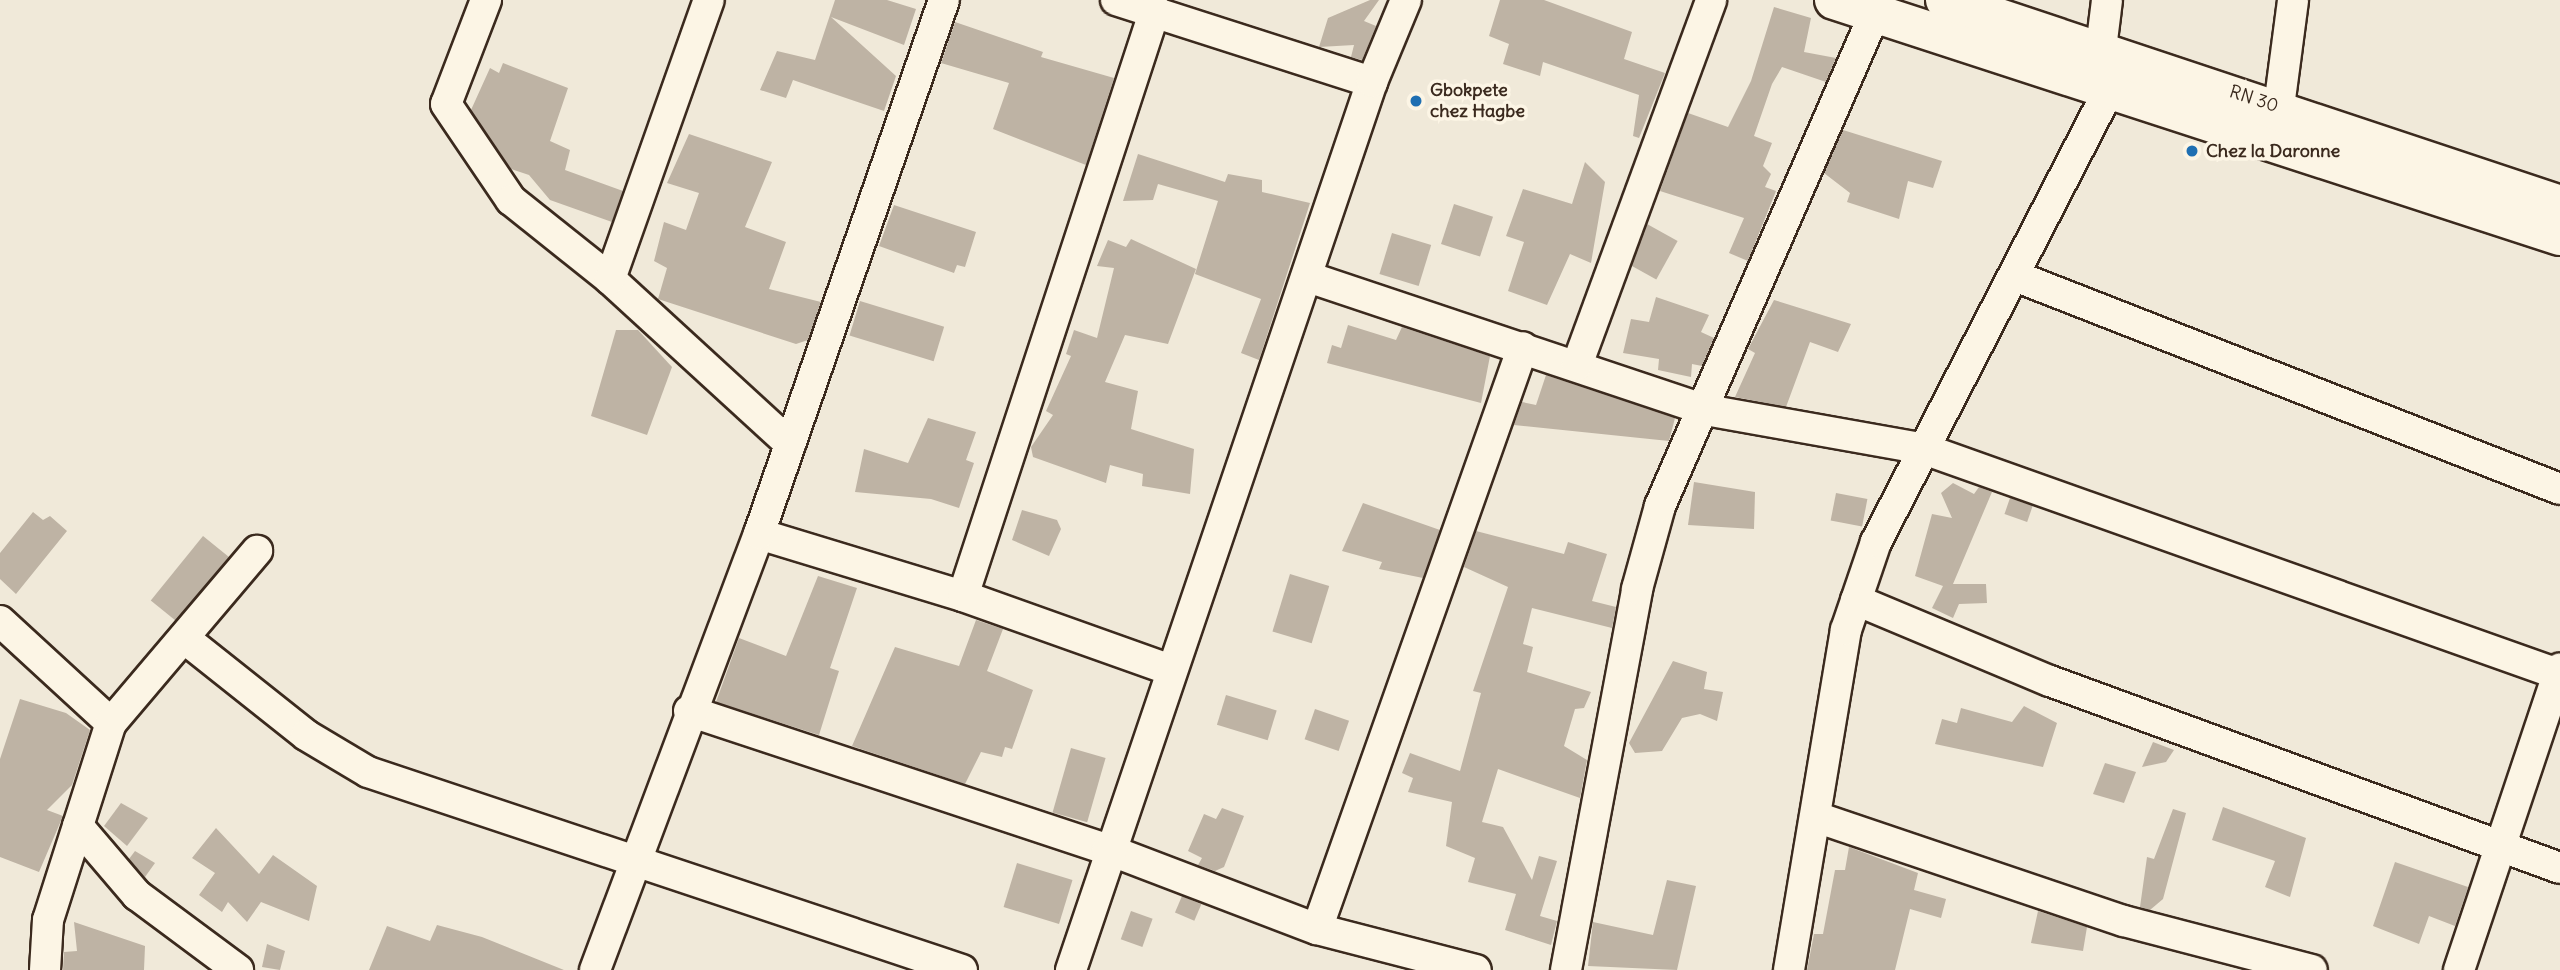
<!DOCTYPE html>
<style>
body{margin:0}
#map{position:relative;width:2560px;height:970px;overflow:hidden;background:#f0e9d9;font-family:Delius,sans-serif}
div>[style]{position:absolute}
[style*='--x']{left:calc(var(--x)*1px);top:calc(var(--y)*1px);width:calc(var(--w)*1px);rotate:calc(var(--a)*1deg)}
.building>*{inset:0;background:#beb3a4;transform-origin:0 0}
.roads{filter:drop-shadow(2px 0 #3b2a1e) drop-shadow(-2px 0 #3b2a1e) drop-shadow(0 2px #3b2a1e) drop-shadow(0 -2px #3b2a1e)}
.minor>*{height:30px;margin:-15px;padding:0 15px;transform-origin:15px;border-radius:15px;background:#fcf5e5}
.major>*{height:38px;margin:-19px;padding:0 19px;transform-origin:19px;border-radius:19px;background:#fcf5e5}
.dots>*{width:19px;height:19px;translate:-50% -50%;box-sizing:border-box;border:4px solid #fcf5e5;border-radius:50%}
span{translate:-50% -50%;white-space:nowrap;text-align:center;line-height:1.15;-webkit-text-stroke:7px #fcf5e5;paint-order:stroke}
.poi-label{font-size:18px;color:#3b2a1e;font-weight:700}
.left{translate:0 -50%;text-align:left}
.street-label{font-size:18px;color:#3b2a1e}
</style>
<div id="map">
<div class="building">
<i style="clip-path:polygon(835px 0,887px 0,916px 9px,904px 45px,831px 17px,896px 76px,884px 111px,793px 80px,786px 98px,760px 90px,777px 51px,815px 60px)"></i>
<i style="clip-path:polygon(1370px 0,1379px 0,1364px 21px,1376px 26px,1362px 60px,1351px 57px,1354px 45px,1319px 47px,1328px 18px)"></i>
<i style="clip-path:polygon(1500px 0,1544px 0,1632px 32px,1624px 59px,1665px 73px,1639px 138px,1633px 136px,1639px 95px,1543px 62px,1540px 76px,1503px 64px,1509px 44px,1489px 36px)"></i>
<i style="clip-path:polygon(1774px 7px,1811px 18px,1804px 52px,1836px 58px,1826px 82px,1782px 67px,1772px 84px,1754px 136px,1772px 143px,1763px 166px,1771px 174px,1765px 187px,1776px 191px,1748px 261px,1729px 253px,1744px 218px,1660px 191px,1688px 113px,1728px 127px,1751px 81px)"></i>
<i style="clip-path:polygon(955px 22px,1043px 52px,1041px 57px,1114px 78px,1086px 165px,993px 129px,1009px 83px,941px 63px)"></i>
<i style="clip-path:polygon(503px 63px,568px 88px,550px 141px,570px 150px,565px 170px,623px 191px,612px 222px,550px 200px,529px 175px,511px 169px,471px 110px,490px 68px,499px 73px)"></i>
<i style="clip-path:polygon(1843px 130px,1942px 161px,1933px 188px,1908px 181px,1899px 219px,1847px 202px,1850px 193px,1824px 173px)"></i>
<i style="clip-path:polygon(689px 134px,772px 162px,745px 227px,786px 242px,769px 289px,821px 302px,808px 340px,796px 344px,658px 299px,667px 268px,654px 261px,664px 222px,686px 230px,699px 193px,667px 183px)"></i>
<i style="clip-path:polygon(1138px 154px,1225px 182px,1228px 174px,1262px 180px,1262px 192px,1310px 203px,1259px 360px,1241px 353px,1261px 299px,1195px 274px,1218px 201px,1158px 184px,1153px 200px,1123px 201px)"></i>
<i style="clip-path:polygon(1585px 162px,1605px 182px,1591px 263px,1570px 254px,1547px 305px,1508px 291px,1524px 242px,1506px 236px,1523px 189px,1572px 204px)"></i>
<i style="left:1454px;top:204px;width:41px;height:42px;rotate:18deg"></i>
<i style="clip-path:polygon(894px 205px,976px 232px,965px 267px,957px 265px,954px 273px,879px 246px)"></i>
<i style="left:1647px;top:224px;width:35px;height:44px;rotate:29deg"></i>
<i style="left:1392px;top:233px;width:41px;height:43px;rotate:17deg"></i>
<i style="clip-path:polygon(1131px 239px,1196px 269px,1168px 344px,1125px 335px,1105px 382px,1138px 391px,1131px 429px,1194px 449px,1190px 494px,1142px 486px,1143px 474px,1110px 465px,1106px 483px,1033px 457px,1031px 447px,1053px 415px,1046px 411px,1071px 356px,1066px 354px,1074px 330px,1097px 338px,1114px 268px,1097px 266px,1108px 240px,1126px 247px)"></i>
<i style="clip-path:polygon(1656px 297px,1709px 315px,1701px 332px,1714px 338px,1702px 366px,1692px 364px,1691px 377px,1658px 370px,1659px 359px,1623px 353px,1631px 319px,1649px 322px)"></i>
<i style="clip-path:polygon(1774px 300px,1851px 324px,1838px 352px,1810px 342px,1786px 407px,1735px 397px,1755px 353px,1748px 349px)"></i>
<i style="left:860px;top:301px;width:88px;height:36px;rotate:17deg"></i>
<i style="clip-path:polygon(1348px 325px,1396px 340px,1402px 327px,1490px 356px,1481px 403px,1327px 363px,1332px 345px,1341px 348px)"></i>
<i style="clip-path:polygon(616px 330px,638px 330px,672px 367px,647px 435px,591px 416px)"></i>
<i style="clip-path:polygon(1546px 375px,1675px 418px,1669px 441px,1514px 425px,1522px 402px,1536px 405px)"></i>
<i style="clip-path:polygon(928px 418px,976px 432px,966px 460px,974px 463px,959px 508px,931px 499px,855px 492px,864px 449px,908px 463px)"></i>
<i style="clip-path:polygon(1694px 482px,1755px 492px,1754px 529px,1688px 525px)"></i>
<i style="clip-path:polygon(1953px 483px,1974px 494px,1979px 487px,1992px 492px,1953px 584px,1986px 584px,1987px 603px,1959px 604px,1953px 618px,1932px 608px,1943px 586px,1915px 576px,1932px 514px,1952px 518px,1941px 493px)"></i>
<i style="left:1836px;top:493px;width:32px;height:28px;rotate:11deg"></i>
<i style="left:2010px;top:498px;width:24px;height:17px;rotate:19deg"></i>
<i style="clip-path:polygon(1363px 503px,1440px 530px,1423px 578px,1379px 569px,1382px 562px,1342px 551px)"></i>
<i style="clip-path:polygon(1022px 510px,1057px 520px,1061px 529px,1049px 556px,1012px 540px)"></i>
<i style="clip-path:polygon(33px 512px,43px 520px,50px 516px,67px 531px,16px 594px,0 579px,0 553px)"></i>
<i style="clip-path:polygon(1476px 531px,1564px 554px,1568px 542px,1607px 554px,1592px 601px,1616px 607px,1612px 628px,1532px 608px,1523px 644px,1533px 647px,1527px 672px,1591px 692px,1584px 708px,1575px 709px,1564px 746px,1587px 760px,1580px 798px,1498px 769px,1482px 822px,1503px 827px,1532px 880px,1539px 856px,1557px 861px,1540px 916px,1557px 921px,1551px 945px,1505px 930px,1516px 894px,1468px 882px,1475px 858px,1446px 846px,1452px 802px,1408px 792px,1413px 778px,1402px 773px,1410px 753px,1460px 771px,1481px 693px,1473px 691px,1508px 587px,1464px 567px)"></i>
<i style="left:203px;top:536px;width:33px;height:83px;rotate:39deg"></i>
<i style="left:1290px;top:574px;width:41px;height:60px;rotate:17deg"></i>
<i style="clip-path:polygon(818px 576px,857px 588px,830px 668px,839px 671px,819px 735px,716px 702px,739px 638px,786px 656px)"></i>
<i style="clip-path:polygon(976px 620px,1003px 629px,987px 671px,1033px 690px,1012px 749px,1005px 747px,1002px 757px,981px 752px,965px 784px,852px 746px,895px 647px,959px 666px)"></i>
<i style="clip-path:polygon(1673px 661px,1707px 672px,1704px 689px,1723px 692px,1717px 721px,1700px 714px,1682px 718px,1662px 751px,1635px 753px,1629px 743px)"></i>
<i style="left:1226px;top:695px;width:53px;height:31px;rotate:17deg"></i>
<i style="clip-path:polygon(20px 699px,66px 713px,90px 730px,72px 785px,47px 810px,63px 816px,39px 872px,0 857px,0 759px)"></i>
<i style="clip-path:polygon(2024px 706px,2057px 723px,2043px 767px,1935px 744px,1942px 719px,1957px 723px,1961px 708px,2012px 722px)"></i>
<i style="left:1315px;top:709px;width:36px;height:32px;rotate:19deg"></i>
<i style="clip-path:polygon(2153px 742px,2174px 750px,2166px 762px,2142px 767px)"></i>
<i style="left:1071px;top:748px;width:36px;height:67px;rotate:16deg"></i>
<i style="clip-path:polygon(2105px 763px,2136px 772px,2124px 803px,2093px 794px)"></i>
<i style="clip-path:polygon(121px 803px,148px 818px,127px 846px,104px 826px)"></i>
<i style="clip-path:polygon(2223px 807px,2306px 838px,2290px 897px,2265px 887px,2275px 861px,2212px 840px)"></i>
<i style="clip-path:polygon(1222px 808px,1244px 816px,1224px 867px,1215px 871px,1198px 865px,1202px 858px,1188px 851px,1204px 814px,1216px 819px)"></i>
<i style="clip-path:polygon(2173px 809px,2186px 813px,2163px 899px,2150px 910px,2140px 907px,2147px 857px,2154px 859px)"></i>
<i style="clip-path:polygon(216px 828px,259px 874px,273px 855px,317px 886px,309px 921px,261px 902px,247px 922px,228px 902px,222px 912px,199px 895px,215px 873px,192px 858px)"></i>
<i style="clip-path:polygon(1849px 847px,1918px 873px,1914px 890px,1946px 899px,1941px 918px,1910px 909px,1895px 970px,1807px 970px,1814px 934px,1823px 934px,1835px 870px,1845px 870px)"></i>
<i style="clip-path:polygon(135px 851px,155px 863px,145px 877px,129px 859px)"></i>
<i style="clip-path:polygon(2395px 862px,2468px 887px,2455px 926px,2429px 916px,2419px 944px,2373px 926px)"></i>
<i style="left:1017px;top:863px;width:58px;height:46px;rotate:17deg"></i>
<i style="clip-path:polygon(1667px 880px,1696px 886px,1677px 970px,1588px 966px,1593px 922px,1653px 935px)"></i>
<i style="left:1182px;top:896px;width:21px;height:18px;rotate:23deg"></i>
<i style="left:1131px;top:911px;width:23px;height:30px;rotate:20deg"></i>
<i style="clip-path:polygon(2038px 911px,2087px 927px,2083px 951px,2031px 943px)"></i>
<i style="clip-path:polygon(74px 922px,145px 946px,144px 970px,63px 970px,64px 952px,77px 951px)"></i>
<i style="clip-path:polygon(437px 925px,482px 937px,564px 970px,369px 970px,387px 926px,430px 941px)"></i>
<i style="clip-path:polygon(267px 944px,285px 951px,280px 970px,262px 967px)"></i>
</div>
<div class="roads">
<div class="minor">
<i style="--x:486;--y:0;--w:111;--a:111"></i>
<i style="--x:446;--y:104;--w:116;--a:55.9"></i>
<i style="--x:511;--y:200;--w:127;--a:38.6"></i>
<i style="--x:610;--y:279;--w:244;--a:42.5"></i>
<i style="--x:1116;--y:0;--w:269;--a:17.8"></i>
<i style="--x:2101;--y:49;--w:49;--a:-83"></i>
<i style="--x:2279;--y:107;--w:108;--a:-82.5"></i>
<i style="--x:2015;--y:276;--w:585;--a:21.35"></i>
<i style="--x:1308;--y:277;--w:420;--a:18.5"></i>
<i style="--x:1706;--y:410;--w:221;--a:10.1"></i>
<i style="--x:1924;--y:449;--w:673;--a:19.54"></i>
<i style="--x:610;--y:279;--w:296;--a:-70.5"></i>
<i style="--x:1577;--y:365;--w:389;--a:-69.8"></i>
<i style="--x:759;--y:534;--w:213;--a:16.9"></i>
<i style="--x:963;--y:596;--w:221;--a:19.6"></i>
<i style="--x:963;--y:596;--w:617;--a:-71.86"></i>
<i style="--x:1856;--y:600;--w:210;--a:22.7"></i>
<i style="--x:2050;--y:681;--w:543;--a:20.14"></i>
<i style="--x:0;--y:621;--w:151;--a:42.6"></i>
<i style="--x:184;--y:638;--w:156;--a:38.5"></i>
<i style="--x:306;--y:735;--w:72;--a:30.8"></i>
<i style="--x:368;--y:772;--w:626;--a:18.43"></i>
<i style="--x:689;--y:711;--w:440;--a:18.3"></i>
<i style="--x:1107;--y:849;--w:225;--a:20.9"></i>
<i style="--x:1317;--y:929;--w:164;--a:14.5"></i>
<i style="--x:1816;--y:817;--w:325;--a:18.7"></i>
<i style="--x:2124;--y:921;--w:194;--a:14.6"></i>
<i style="--x:78;--y:826;--w:91;--a:49.5"></i>
<i style="--x:137;--y:895;--w:126;--a:36.6"></i>
<i style="--x:1317;--y:929;--w:617;--a:-70.51"></i>
<i style="--x:45;--y:970;--w:50;--a:-86.6"></i>
<i style="--x:48;--y:920;--w:207;--a:-72.3"></i>
<i style="--x:111;--y:723;--w:226;--a:-49.7"></i>
<i style="--x:595;--y:970;--w:466;--a:-69.4"></i>
<i style="--x:759;--y:534;--w:565;--a:-70.89"></i>
<i style="--x:1071;--y:970;--w:938;--a:-71.28"></i>
<i style="--x:1372;--y:82;--w:89;--a:-67.5"></i>
<i style="--x:1566;--y:970;--w:388;--a:-79.4"></i>
<i style="--x:1637;--y:589;--w:86;--a:-74.5"></i>
<i style="--x:1660;--y:506;--w:538;--a:-66.44"></i>
<i style="--x:1789;--y:970;--w:345;--a:-80.5"></i>
<i style="--x:1846;--y:630;--w:93;--a:-71.2"></i>
<i style="--x:1876;--y:542;--w:513;--a:-62.74"></i>
<i style="--x:2459;--y:970;--w:318;--a:-71.5"></i>
</div>
<div class="major">
<i style="--x:1834;--y:0;--w:763;--a:18.01"></i>
<i style="--x:1945;--y:0;--w:648;--a:18.43"></i>
</div>
</div>
<div class="dots">
<i style="left:1416px;top:101px;background:#1f6fb2"></i>
<i style="left:2192px;top:151px;background:#1f6fb2"></i>
</div>
<div class="poi-label">
<span class="left" style="left:1430px;top:101px">Gbokpete<br>chez Hagbe</span>
<span class="left" style="left:2206px;top:151px">Chez la Daronne</span>
</div>
<div class="street-label">
<span style="left:2254px;top:99px;rotate:18deg">RN 30</span>
</div>
</div>
